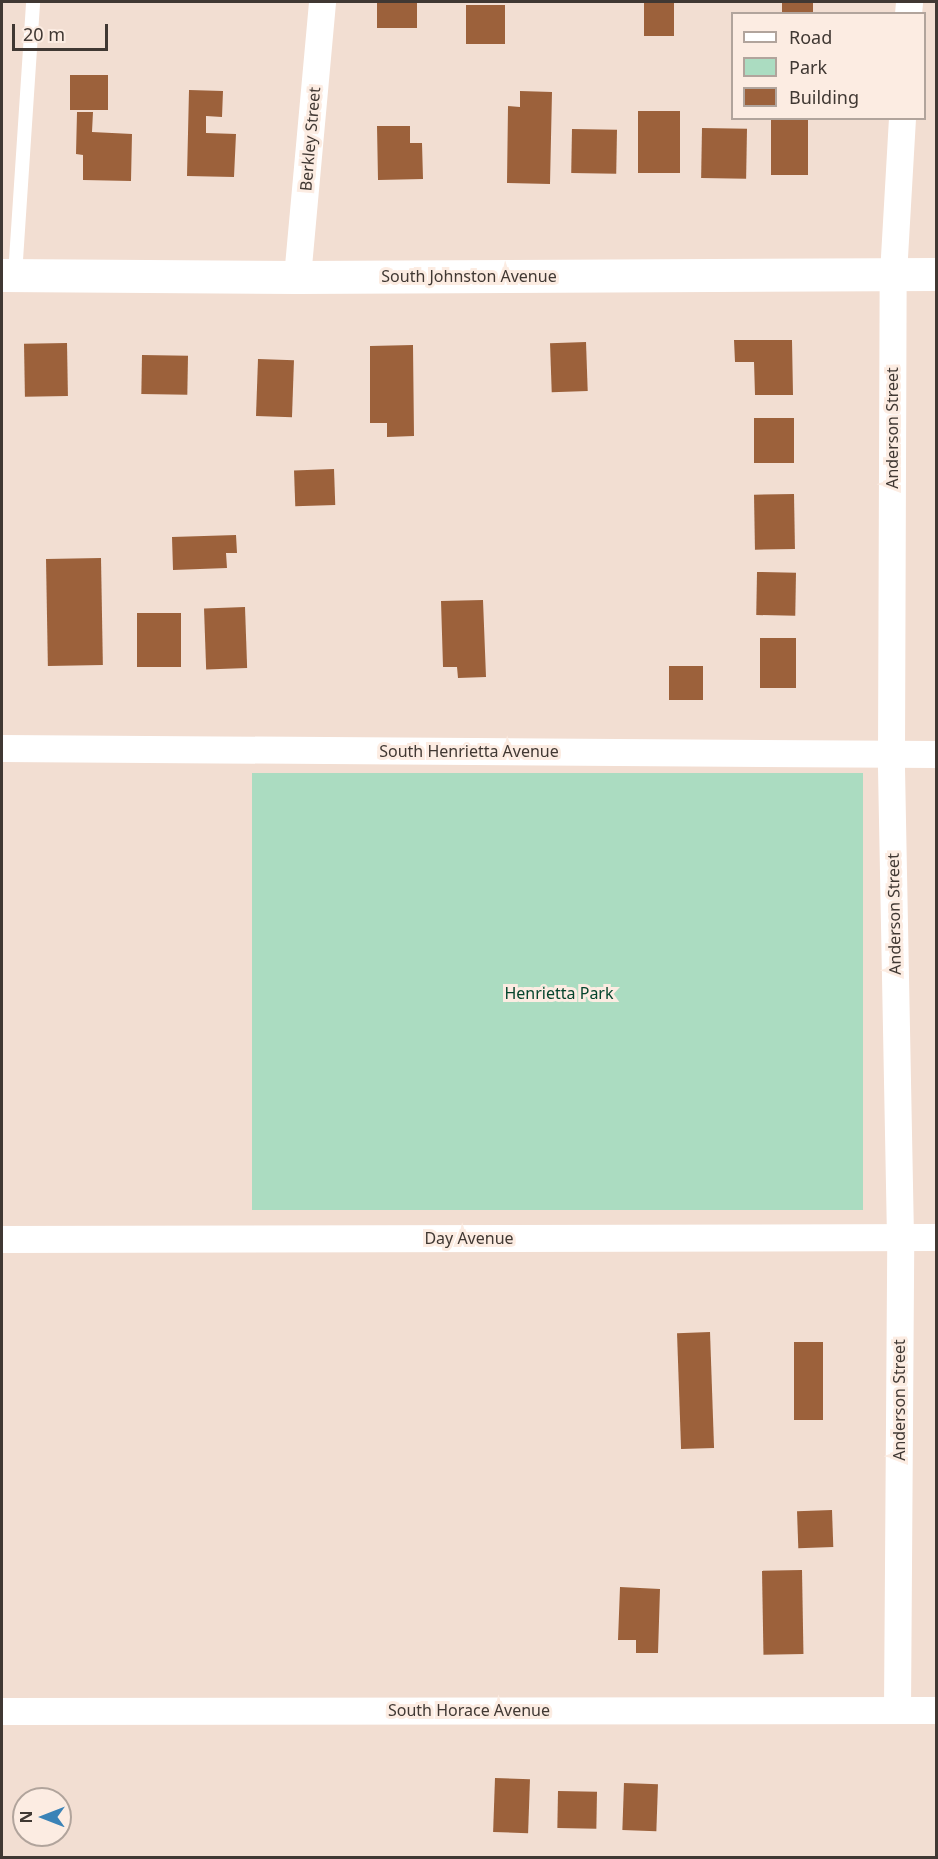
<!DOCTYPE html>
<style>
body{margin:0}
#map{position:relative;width:938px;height:1859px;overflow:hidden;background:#f2ded2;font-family:"Noto Sans",sans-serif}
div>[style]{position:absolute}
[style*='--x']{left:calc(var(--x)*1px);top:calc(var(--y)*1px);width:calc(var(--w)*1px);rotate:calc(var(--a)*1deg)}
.green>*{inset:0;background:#abdcc1;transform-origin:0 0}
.building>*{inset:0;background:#9c613b;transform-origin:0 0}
.service>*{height:14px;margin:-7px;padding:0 7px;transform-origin:7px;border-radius:7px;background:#fff}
.minor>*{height:27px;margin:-13.5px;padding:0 13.5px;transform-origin:13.5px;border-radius:13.5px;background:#fff}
.tertiary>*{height:33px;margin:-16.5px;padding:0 16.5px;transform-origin:16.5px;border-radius:16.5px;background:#fff}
span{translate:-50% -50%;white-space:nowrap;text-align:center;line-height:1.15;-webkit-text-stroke:6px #fcece2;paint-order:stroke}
.street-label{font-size:16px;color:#403833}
.park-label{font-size:16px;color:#04442c}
.frame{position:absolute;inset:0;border:3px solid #403833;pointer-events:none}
.legend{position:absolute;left:731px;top:12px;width:195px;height:108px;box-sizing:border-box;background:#fcece2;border:2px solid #b1a49c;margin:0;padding:8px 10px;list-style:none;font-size:18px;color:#403833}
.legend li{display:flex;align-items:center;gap:12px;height:30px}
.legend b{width:30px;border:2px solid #b1a49c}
.north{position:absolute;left:12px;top:1787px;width:60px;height:60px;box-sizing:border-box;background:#fcece2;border:2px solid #b1a49c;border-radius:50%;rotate:270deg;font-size:16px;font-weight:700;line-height:24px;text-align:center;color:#403833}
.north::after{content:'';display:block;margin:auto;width:21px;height:27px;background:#3b83b7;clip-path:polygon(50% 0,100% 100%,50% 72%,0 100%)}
.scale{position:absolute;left:12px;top:24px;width:96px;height:27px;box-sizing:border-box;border:3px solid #403833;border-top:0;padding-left:8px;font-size:18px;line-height:21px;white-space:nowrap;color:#403833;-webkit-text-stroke:4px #fcece2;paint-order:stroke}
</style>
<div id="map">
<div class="green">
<i style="left:863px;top:773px;width:437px;height:611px;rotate:90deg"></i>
</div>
<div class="building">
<i style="left:377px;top:2px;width:40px;height:26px"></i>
<i style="left:644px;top:2px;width:30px;height:34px"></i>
<i style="left:782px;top:2px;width:31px;height:12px"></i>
<i style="left:466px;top:5px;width:39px;height:39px"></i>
<i style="left:108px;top:75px;width:35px;height:38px;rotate:90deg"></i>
<i style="clip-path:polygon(189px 90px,223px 91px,222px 117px,206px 116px,206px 133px,236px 134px,234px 177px,187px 176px)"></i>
<i style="clip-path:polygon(520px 91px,552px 92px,550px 184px,507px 183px,508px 106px,520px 107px)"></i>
<i style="left:638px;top:111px;width:42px;height:62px"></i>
<i style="clip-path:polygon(77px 112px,93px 112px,92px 132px,132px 134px,131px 181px,83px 180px,83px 155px,76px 154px)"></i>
<i style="left:771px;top:118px;width:37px;height:57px"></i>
<i style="clip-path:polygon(377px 126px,410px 126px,410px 143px,422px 143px,423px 179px,378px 180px)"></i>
<i style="left:702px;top:128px;width:45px;height:50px;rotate:1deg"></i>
<i style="left:572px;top:129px;width:45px;height:44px;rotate:1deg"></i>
<i style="clip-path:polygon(734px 340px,792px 340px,793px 395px,755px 395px,754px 362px,735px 362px)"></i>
<i style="left:586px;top:342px;width:49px;height:36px;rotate:88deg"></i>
<i style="left:67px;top:343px;width:53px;height:43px;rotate:89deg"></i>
<i style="clip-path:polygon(413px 345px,414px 436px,387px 437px,387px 423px,370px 423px,370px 346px)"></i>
<i style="left:142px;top:355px;width:46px;height:39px;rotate:1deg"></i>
<i style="left:258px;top:359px;width:36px;height:57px;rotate:2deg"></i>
<i style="left:754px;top:418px;width:40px;height:45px"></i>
<i style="left:334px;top:469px;width:36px;height:40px;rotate:88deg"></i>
<i style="left:794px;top:494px;width:55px;height:40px;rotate:89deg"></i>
<i style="clip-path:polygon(236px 535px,237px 553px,226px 553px,227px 568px,173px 570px,172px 537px)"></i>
<i style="left:101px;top:558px;width:107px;height:55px;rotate:89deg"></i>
<i style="left:757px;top:572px;width:39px;height:43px;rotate:1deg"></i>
<i style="clip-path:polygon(483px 600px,486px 677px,458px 678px,457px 667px,443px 667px,441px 601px)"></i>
<i style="left:245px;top:607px;width:61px;height:41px;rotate:88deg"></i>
<i style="left:137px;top:613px;width:44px;height:54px"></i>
<i style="left:760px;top:638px;width:36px;height:50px"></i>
<i style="left:669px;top:666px;width:34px;height:34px"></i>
<i style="left:710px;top:1332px;width:116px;height:33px;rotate:88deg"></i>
<i style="left:794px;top:1342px;width:29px;height:78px"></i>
<i style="left:832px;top:1510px;width:37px;height:35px;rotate:88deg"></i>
<i style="left:802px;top:1570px;width:84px;height:40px;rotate:89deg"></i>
<i style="clip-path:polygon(620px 1587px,660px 1589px,658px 1653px,636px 1653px,636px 1640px,618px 1640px)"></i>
<i style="left:495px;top:1778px;width:35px;height:54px;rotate:2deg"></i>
<i style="left:624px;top:1783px;width:34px;height:47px;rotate:2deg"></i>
<i style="left:558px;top:1791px;width:39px;height:37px;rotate:1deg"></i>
</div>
<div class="service">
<i style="--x:15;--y:275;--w:274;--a:-86.2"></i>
</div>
<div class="minor">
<i style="--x:908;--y:14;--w:12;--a:-85"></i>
<i style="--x:297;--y:277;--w:276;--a:-84.8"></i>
<i style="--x:2;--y:748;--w:934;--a:0.37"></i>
<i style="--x:2;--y:1239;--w:934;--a:-0.12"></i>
<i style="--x:897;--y:1709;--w:472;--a:-89.6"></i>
<i style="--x:900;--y:1237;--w:483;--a:-91.1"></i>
<i style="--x:891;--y:754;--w:480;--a:-89.8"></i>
<i style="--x:893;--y:274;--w:156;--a:-86.7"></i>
<i style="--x:2;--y:1711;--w:934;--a:-0.06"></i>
</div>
<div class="tertiary">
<i style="--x:2;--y:275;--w:295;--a:0.4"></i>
<i style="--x:297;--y:277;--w:639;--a:-0.27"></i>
</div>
<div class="street-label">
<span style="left:310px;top:139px;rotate:-85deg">Berkley Street</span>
<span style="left:469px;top:276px">South Johnston Avenue</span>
<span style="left:892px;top:428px;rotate:-90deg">Anderson Street</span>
<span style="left:469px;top:751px">South Henrietta Avenue</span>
<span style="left:894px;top:914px;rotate:-91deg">Anderson Street</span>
<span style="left:469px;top:1238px">Day Avenue</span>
<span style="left:899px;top:1400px;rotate:-90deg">Anderson Street</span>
<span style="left:469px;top:1710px">South Horace Avenue</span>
</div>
<div class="park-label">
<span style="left:559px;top:993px">Henrietta Park</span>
</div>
<div class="frame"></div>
<ul class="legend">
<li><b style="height:8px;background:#fff"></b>Road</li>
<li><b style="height:16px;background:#abdcc1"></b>Park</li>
<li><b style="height:16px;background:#9c613b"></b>Building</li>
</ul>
<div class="north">N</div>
<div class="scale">20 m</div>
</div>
